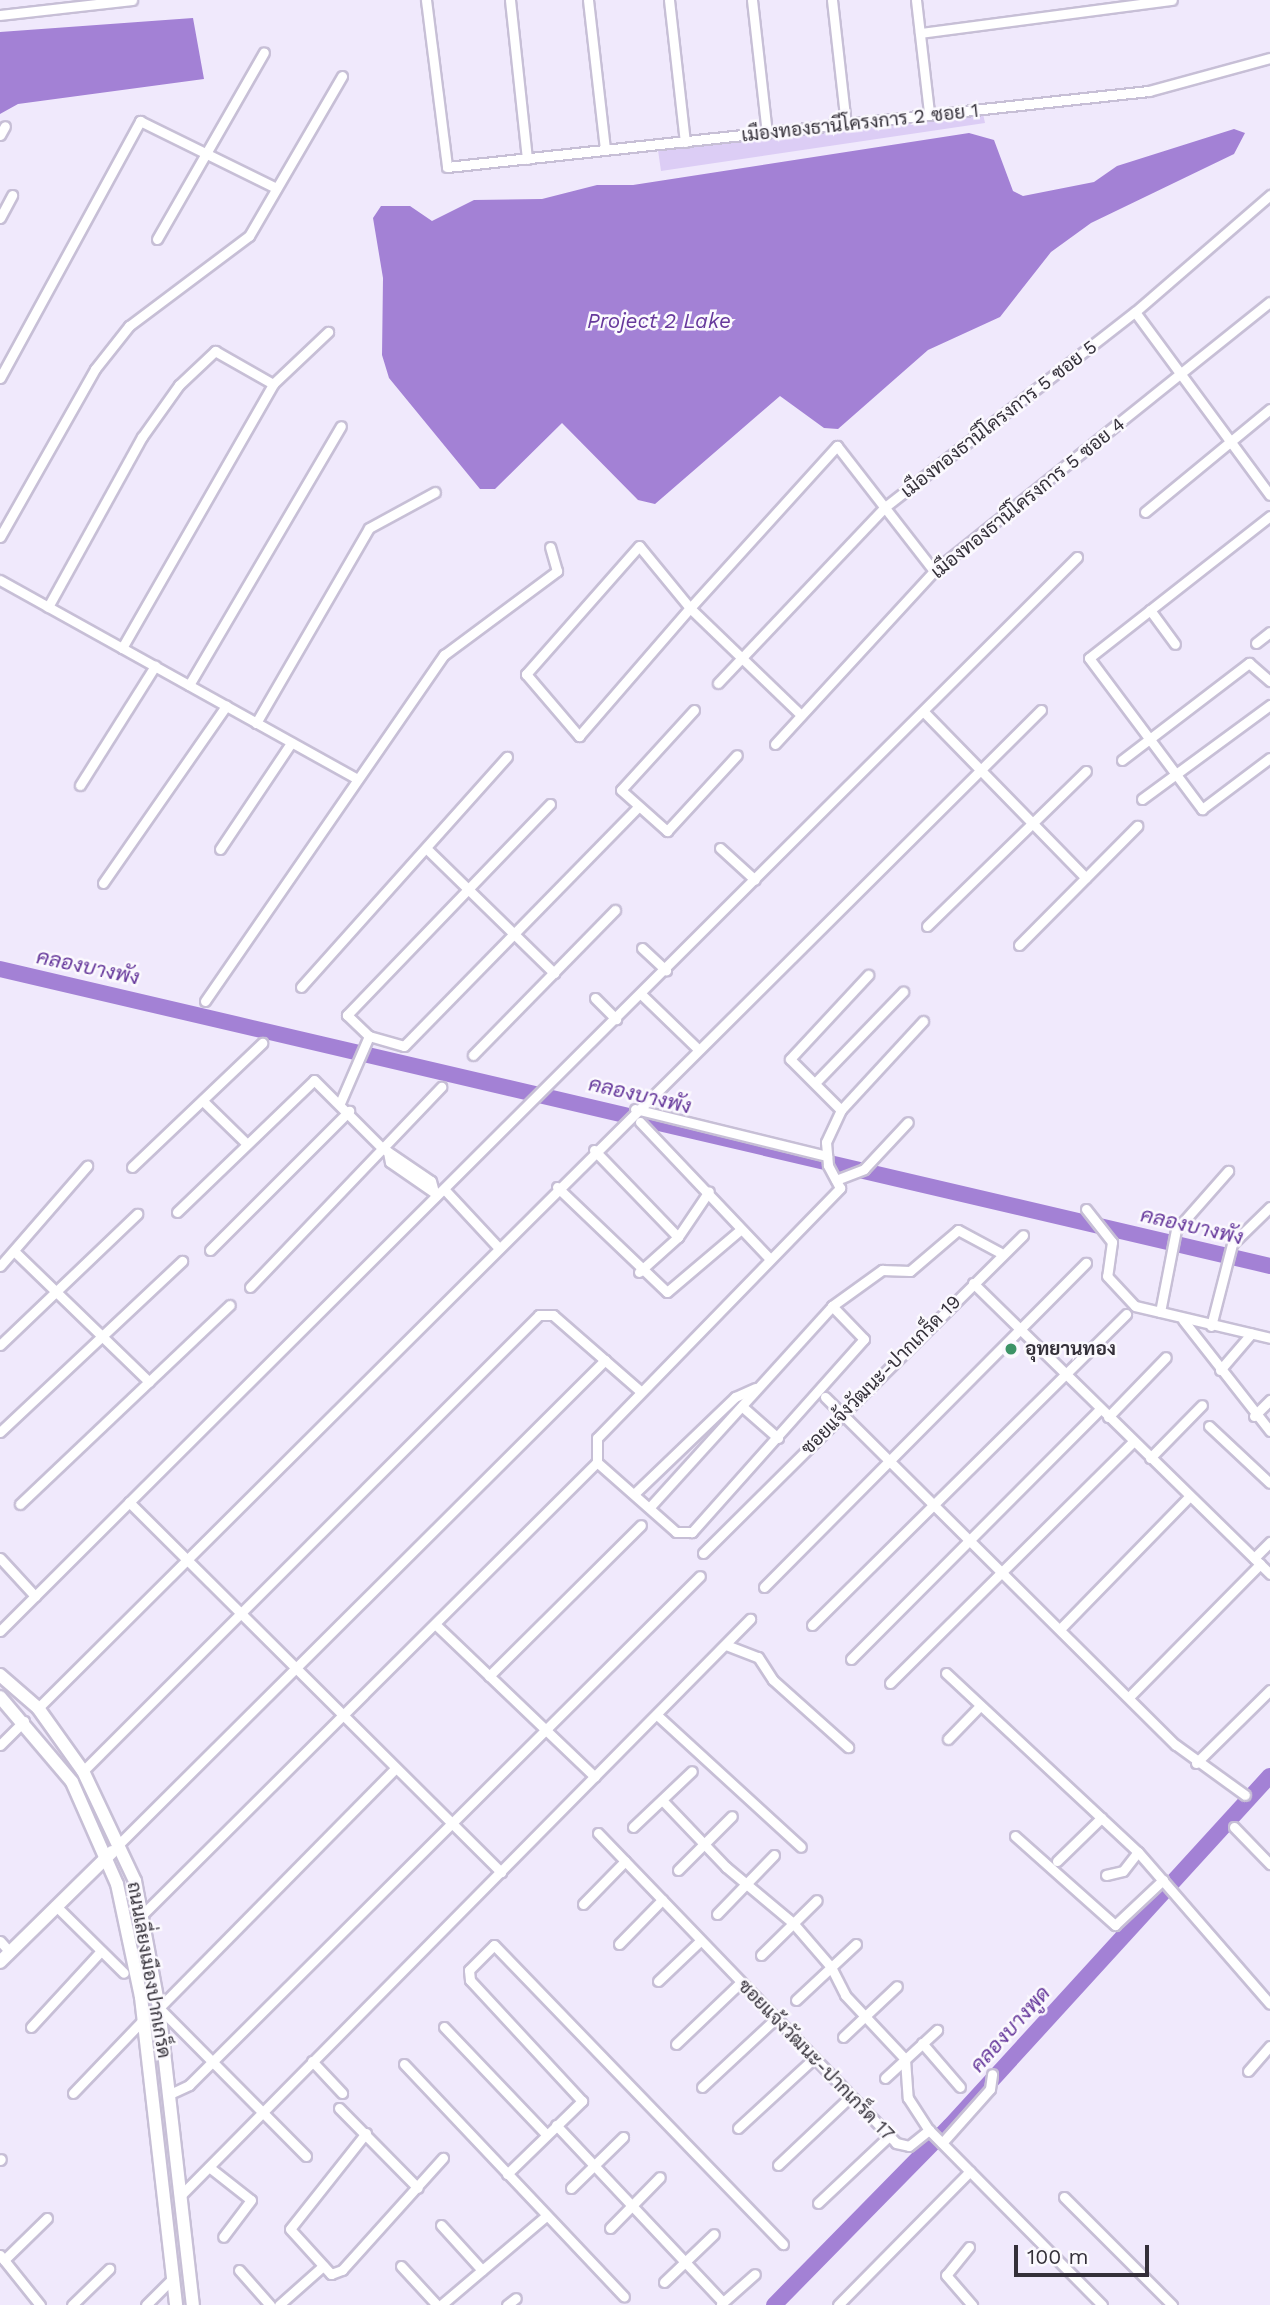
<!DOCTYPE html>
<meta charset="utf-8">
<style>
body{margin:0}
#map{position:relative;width:1270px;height:2305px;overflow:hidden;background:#f0e9fc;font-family:"Work Sans",Sarabun,sans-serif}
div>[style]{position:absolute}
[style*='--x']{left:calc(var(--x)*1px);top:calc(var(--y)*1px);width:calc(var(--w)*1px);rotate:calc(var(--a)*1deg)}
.green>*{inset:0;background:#dccdf5}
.water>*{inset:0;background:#a381d5}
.river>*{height:16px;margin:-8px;padding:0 8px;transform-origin:8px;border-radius:8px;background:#a381d5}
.roads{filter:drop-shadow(2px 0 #c7bfd6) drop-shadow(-2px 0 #c7bfd6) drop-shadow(0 2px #c7bfd6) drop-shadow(0 -2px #c7bfd6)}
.street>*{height:9px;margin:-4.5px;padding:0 4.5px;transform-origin:4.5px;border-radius:4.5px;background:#fff}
.secondary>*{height:12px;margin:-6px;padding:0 6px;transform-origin:6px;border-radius:6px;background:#fff}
.dots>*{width:19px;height:19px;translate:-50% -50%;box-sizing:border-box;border:4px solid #fbf9fe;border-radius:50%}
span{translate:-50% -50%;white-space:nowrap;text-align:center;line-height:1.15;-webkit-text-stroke:5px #fbf9fe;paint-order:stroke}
.street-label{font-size:19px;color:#343039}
.poi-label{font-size:19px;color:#343039;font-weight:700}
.left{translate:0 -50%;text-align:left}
.water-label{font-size:21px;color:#66389b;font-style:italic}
.scale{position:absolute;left:1014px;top:2245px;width:135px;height:32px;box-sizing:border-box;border:4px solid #343039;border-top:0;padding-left:9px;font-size:21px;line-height:24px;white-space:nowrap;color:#343039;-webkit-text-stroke:5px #fbf9fe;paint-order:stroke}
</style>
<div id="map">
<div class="green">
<i style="clip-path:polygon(982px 109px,985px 123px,661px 171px,658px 150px)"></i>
</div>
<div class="water">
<i style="clip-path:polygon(193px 18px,204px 79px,18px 104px,0 114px,0 32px)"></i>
<i style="clip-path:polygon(1234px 129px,1245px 133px,1234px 154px,1091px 223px,1051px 252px,1000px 317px,928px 350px,838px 429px,824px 428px,780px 396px,655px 504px,638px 500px,562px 423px,495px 489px,480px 489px,389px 378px,382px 355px,383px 278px,373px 218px,381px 206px,410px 206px,432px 221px,474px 200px,542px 199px,597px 185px,633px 185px,969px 133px,994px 140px,1013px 191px,1023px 196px,1094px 182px,1117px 166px)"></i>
</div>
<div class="river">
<i style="--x:0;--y:969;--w:1304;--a:13.16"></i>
<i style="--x:774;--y:2305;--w:251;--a:-45.5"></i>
<i style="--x:950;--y:2126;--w:474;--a:-47.6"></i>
</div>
<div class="roads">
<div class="street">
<i style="--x:426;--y:0;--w:168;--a:82.8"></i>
<i style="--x:447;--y:167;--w:706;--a:-6.18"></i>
<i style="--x:1149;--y:91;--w:125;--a:-15.3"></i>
<i style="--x:510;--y:0;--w:160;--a:83.9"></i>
<i style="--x:588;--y:0;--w:151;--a:83.5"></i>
<i style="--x:669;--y:0;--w:143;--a:83.6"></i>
<i style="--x:752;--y:0;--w:134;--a:83.6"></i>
<i style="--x:832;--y:0;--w:125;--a:83.6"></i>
<i style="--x:916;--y:0;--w:114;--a:83.4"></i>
<i style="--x:0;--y:15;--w:133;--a:-6.5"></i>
<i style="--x:920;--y:33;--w:254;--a:-7.5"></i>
<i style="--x:0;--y:135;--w:10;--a:-61"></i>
<i style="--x:0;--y:218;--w:26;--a:-62"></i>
<i style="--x:157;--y:239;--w:215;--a:-60.2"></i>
<i style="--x:1135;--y:312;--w:227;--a:53.6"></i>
<i style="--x:0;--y:378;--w:293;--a:-61.4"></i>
<i style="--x:140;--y:121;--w:152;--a:26.2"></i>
<i style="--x:1145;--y:512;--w:162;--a:-39.5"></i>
<i style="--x:1270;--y:516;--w:230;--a:141.9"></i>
<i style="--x:1089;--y:658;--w:189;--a:53.2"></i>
<i style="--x:1202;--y:809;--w:85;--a:-36.9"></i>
<i style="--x:0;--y:537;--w:193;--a:-60.5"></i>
<i style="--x:95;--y:369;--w:55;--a:-51.7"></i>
<i style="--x:129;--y:326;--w:150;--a:-36.9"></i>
<i style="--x:249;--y:236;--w:185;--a:-59.8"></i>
<i style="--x:0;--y:580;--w:409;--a:29.1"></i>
<i style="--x:48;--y:607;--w:194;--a:-61.1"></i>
<i style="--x:142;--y:437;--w:64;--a:-54.6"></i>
<i style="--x:179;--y:385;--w:50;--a:-43.4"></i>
<i style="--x:215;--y:351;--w:67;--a:29.6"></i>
<i style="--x:273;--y:384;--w:76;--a:-43.4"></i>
<i style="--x:1150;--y:610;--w:42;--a:53.7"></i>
<i style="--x:1256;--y:643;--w:18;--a:-38"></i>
<i style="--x:122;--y:648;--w:304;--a:-60.2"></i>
<i style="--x:718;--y:683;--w:243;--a:-46.5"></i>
<i style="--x:885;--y:507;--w:317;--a:-38"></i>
<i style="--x:1135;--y:312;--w:179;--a:-40.9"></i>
<i style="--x:189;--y:685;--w:300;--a:-59.6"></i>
<i style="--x:694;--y:710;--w:108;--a:132.4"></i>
<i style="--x:621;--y:790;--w:62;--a:41.7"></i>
<i style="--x:667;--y:831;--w:103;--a:-47.4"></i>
<i style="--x:923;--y:711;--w:233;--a:45.7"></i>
<i style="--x:801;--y:715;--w:154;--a:-136.1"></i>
<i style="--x:690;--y:608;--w:80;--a:-129.4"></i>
<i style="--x:639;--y:546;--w:171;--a:131.4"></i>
<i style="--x:526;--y:674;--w:82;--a:49.5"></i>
<i style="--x:579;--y:736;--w:169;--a:-49.1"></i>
<i style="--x:690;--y:608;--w:219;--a:-47.8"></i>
<i style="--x:837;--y:446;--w:158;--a:52.2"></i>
<i style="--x:256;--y:723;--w:225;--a:-59.9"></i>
<i style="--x:369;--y:528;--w:75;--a:-28.6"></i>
<i style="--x:775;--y:744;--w:235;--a:-47.4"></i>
<i style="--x:934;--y:571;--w:430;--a:-38.7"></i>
<i style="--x:1122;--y:760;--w:160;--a:-37.4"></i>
<i style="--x:1249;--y:663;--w:28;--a:41"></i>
<i style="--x:80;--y:785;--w:141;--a:-57.8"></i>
<i style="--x:1142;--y:799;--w:159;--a:-36.3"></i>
<i style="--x:550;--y:804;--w:293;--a:133.9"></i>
<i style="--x:347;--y:1015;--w:30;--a:44"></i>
<i style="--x:369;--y:1036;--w:36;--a:16"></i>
<i style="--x:404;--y:1046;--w:334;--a:-45.6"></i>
<i style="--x:720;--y:848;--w:47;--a:42.4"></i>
<i style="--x:220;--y:849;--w:128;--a:-56.2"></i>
<i style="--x:429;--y:851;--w:175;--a:44.3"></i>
<i style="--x:103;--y:883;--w:216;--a:-55.2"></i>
<i style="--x:927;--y:926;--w:222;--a:-44.3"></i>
<i style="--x:1019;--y:945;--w:168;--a:-45.2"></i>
<i style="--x:642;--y:948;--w:33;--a:43"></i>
<i style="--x:301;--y:987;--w:309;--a:-48.2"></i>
<i style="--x:641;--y:994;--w:78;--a:44"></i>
<i style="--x:595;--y:998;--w:30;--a:45"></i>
<i style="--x:205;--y:1001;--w:421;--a:-55.4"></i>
<i style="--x:444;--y:655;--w:141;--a:-36.6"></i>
<i style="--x:557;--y:571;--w:25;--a:-106"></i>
<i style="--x:473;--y:1055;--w:203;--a:-45.6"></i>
<i style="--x:815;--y:1083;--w:127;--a:-46"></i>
<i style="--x:205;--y:1103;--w:56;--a:44.3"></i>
<i style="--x:340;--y:1103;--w:73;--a:-66.6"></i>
<i style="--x:635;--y:1109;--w:198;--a:13.8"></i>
<i style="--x:841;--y:1110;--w:72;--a:-135"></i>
<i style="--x:790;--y:1059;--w:115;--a:-47.1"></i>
<i style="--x:640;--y:1122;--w:187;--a:46.5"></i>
<i style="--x:594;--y:1150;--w:121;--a:46"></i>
<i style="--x:388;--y:1152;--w:10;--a:79"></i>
<i style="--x:390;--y:1162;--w:51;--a:34.6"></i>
<i style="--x:132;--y:1167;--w:180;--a:-43.6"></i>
<i style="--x:836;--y:1180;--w:30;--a:-21"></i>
<i style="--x:864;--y:1169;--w:64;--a:-46.9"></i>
<i style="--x:557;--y:1187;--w:152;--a:43.7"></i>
<i style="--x:667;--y:1292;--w:96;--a:-40.3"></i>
<i style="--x:444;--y:1189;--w:78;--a:47.1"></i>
<i style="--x:1086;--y:1209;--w:42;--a:51.8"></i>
<i style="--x:1112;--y:1242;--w:34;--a:98"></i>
<i style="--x:1107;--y:1276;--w:41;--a:47"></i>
<i style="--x:1135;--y:1306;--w:139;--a:13.3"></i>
<i style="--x:177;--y:1212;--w:190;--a:-43.9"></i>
<i style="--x:314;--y:1080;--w:95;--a:45"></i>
<i style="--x:381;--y:1147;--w:60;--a:34.2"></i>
<i style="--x:431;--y:1181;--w:16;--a:75"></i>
<i style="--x:210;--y:1250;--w:197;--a:-45"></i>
<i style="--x:14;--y:1251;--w:188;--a:44.1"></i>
<i style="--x:0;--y:1266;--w:133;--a:-49"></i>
<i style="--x:639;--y:1272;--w:52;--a:-41.9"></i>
<i style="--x:678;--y:1237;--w:55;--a:-56"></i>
<i style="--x:973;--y:1283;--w:416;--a:44.4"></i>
<i style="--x:250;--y:1287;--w:277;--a:-46.3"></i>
<i style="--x:832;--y:1306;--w:46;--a:45.9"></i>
<i style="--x:864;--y:1339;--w:259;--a:131.7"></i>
<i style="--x:692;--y:1532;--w:16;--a:180"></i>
<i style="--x:676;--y:1532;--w:106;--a:-138.5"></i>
<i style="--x:597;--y:1462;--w:24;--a:-90"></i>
<i style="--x:597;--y:1438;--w:349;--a:-45.8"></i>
<i style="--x:840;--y:1188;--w:26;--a:-118"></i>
<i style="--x:828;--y:1165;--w:23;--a:-95"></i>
<i style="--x:826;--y:1142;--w:35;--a:-65"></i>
<i style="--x:841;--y:1110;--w:121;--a:-47.3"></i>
<i style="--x:1160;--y:1312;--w:84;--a:-79"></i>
<i style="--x:1176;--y:1230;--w:79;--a:-48.6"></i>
<i style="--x:1183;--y:1320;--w:141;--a:51.9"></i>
<i style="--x:1211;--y:1326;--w:85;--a:-75.6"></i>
<i style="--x:1232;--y:1244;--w:53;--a:-44.2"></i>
<i style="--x:0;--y:1345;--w:190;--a:-43.7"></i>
<i style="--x:1220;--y:1370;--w:48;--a:-49.3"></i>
<i style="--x:825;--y:1397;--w:494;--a:44.8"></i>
<i style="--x:1176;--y:1745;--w:85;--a:35.9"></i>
<i style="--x:745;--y:1409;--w:44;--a:41.3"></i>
<i style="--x:1254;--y:1416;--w:23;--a:-45"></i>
<i style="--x:1108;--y:1417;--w:83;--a:-46"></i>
<i style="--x:1209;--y:1426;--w:83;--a:43.1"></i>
<i style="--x:0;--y:1432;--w:250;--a:-43.2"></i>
<i style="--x:1150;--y:1458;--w:74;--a:-45.5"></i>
<i style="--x:635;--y:1493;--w:139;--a:-43.8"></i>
<i style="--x:735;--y:1397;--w:22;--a:-24"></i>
<i style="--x:129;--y:1502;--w:525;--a:44.85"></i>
<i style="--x:20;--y:1504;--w:289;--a:-43.5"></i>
<i style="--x:650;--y:1507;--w:271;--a:-47.8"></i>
<i style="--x:832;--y:1306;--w:62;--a:-35.8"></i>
<i style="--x:882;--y:1270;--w:28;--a:2"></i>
<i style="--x:910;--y:1271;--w:63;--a:-40.5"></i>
<i style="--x:958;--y:1230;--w:47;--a:28.2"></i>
<i style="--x:703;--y:1553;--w:451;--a:-44.8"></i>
<i style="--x:0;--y:1558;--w:52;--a:47.4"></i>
<i style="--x:1254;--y:1558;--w:23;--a:-45"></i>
<i style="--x:764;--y:1587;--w:457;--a:-45.2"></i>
<i style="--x:435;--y:1624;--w:221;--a:43.7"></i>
<i style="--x:812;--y:1625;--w:442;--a:-44.7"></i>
<i style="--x:1060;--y:1629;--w:186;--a:-45.7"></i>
<i style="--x:0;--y:1631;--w:1521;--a:-44.92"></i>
<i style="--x:726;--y:1645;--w:34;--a:21"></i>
<i style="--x:758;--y:1657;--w:27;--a:57"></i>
<i style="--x:773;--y:1680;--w:101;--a:41.8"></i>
<i style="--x:851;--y:1659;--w:353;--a:-45.1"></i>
<i style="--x:946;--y:1673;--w:262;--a:43"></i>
<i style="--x:1138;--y:1852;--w:201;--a:49"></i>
<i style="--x:489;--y:1676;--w:214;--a:-44.8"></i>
<i style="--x:890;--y:1683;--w:342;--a:-44.8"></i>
<i style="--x:1129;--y:1697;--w:187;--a:-45.4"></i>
<i style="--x:38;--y:1708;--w:1415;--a:-44.86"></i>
<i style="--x:657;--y:1715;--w:195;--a:42.5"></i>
<i style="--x:948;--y:1739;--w:46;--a:-45.9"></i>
<i style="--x:0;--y:1745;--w:34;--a:-45"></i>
<i style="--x:1196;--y:1763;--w:104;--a:-44.6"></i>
<i style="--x:83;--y:1771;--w:645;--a:-45"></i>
<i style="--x:539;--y:1315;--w:14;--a:0"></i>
<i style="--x:553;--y:1315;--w:116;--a:41.1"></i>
<i style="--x:662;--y:1800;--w:93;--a:46.3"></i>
<i style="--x:726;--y:1867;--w:87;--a:39.9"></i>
<i style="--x:793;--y:1923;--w:58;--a:49.2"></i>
<i style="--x:831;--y:1967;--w:31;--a:63"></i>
<i style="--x:845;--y:1995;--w:88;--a:46.8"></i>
<i style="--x:905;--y:2059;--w:39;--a:86"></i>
<i style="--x:908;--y:2098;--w:38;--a:57"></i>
<i style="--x:633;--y:1827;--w:81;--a:-43.5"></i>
<i style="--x:1234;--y:1827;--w:52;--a:45.8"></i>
<i style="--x:598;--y:1833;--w:430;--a:46.1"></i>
<i style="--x:896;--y:2143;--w:13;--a:13"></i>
<i style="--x:909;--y:2146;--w:26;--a:-39"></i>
<i style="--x:929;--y:2130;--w:246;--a:45.3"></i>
<i style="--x:1015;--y:1836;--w:134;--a:41.7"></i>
<i style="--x:1115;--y:1925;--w:66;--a:-43.2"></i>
<i style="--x:119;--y:1844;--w:686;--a:-44.88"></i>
<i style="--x:1057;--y:1861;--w:62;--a:-44.3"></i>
<i style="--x:678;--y:1870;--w:76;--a:-45"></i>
<i style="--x:1106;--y:1875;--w:17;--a:-13"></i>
<i style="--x:1123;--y:1871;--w:24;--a:-52"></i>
<i style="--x:583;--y:1904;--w:60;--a:-45.7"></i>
<i style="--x:56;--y:1906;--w:95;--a:44.6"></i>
<i style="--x:717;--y:1914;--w:82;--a:-46"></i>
<i style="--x:141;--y:1916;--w:643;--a:-44.87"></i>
<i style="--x:0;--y:1941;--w:15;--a:48"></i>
<i style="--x:619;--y:1944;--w:62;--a:-45.7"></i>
<i style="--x:761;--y:1955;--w:78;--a:-44.5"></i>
<i style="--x:658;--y:1981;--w:58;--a:-43.6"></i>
<i style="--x:796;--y:2000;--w:82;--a:-43"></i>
<i style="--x:31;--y:2027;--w:103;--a:-47.4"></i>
<i style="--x:444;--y:2027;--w:148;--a:46.4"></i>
<i style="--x:843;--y:2037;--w:74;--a:-43.4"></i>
<i style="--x:922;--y:2043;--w:58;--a:49.2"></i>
<i style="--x:676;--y:2044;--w:88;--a:-43.6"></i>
<i style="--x:312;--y:2061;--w:44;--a:46.8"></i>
<i style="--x:404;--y:2064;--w:320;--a:46.6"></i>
<i style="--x:1248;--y:2071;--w:33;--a:-49"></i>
<i style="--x:885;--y:2078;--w:71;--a:-42.7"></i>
<i style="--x:702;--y:2087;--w:98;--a:-42.9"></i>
<i style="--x:73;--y:2093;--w:103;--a:-46.2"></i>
<i style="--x:170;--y:2094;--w:21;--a:-25"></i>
<i style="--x:189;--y:2085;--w:721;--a:-44.89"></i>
<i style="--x:339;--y:2108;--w:112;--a:45.4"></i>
<i style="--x:556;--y:2125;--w:243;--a:46.7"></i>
<i style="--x:738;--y:2128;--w:102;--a:-42.6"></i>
<i style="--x:366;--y:2133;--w:122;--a:128.4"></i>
<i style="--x:290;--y:2229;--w:61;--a:47.7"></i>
<i style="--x:331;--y:2274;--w:12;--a:-20"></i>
<i style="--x:342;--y:2270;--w:151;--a:-48"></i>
<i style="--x:942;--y:2143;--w:72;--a:-48.4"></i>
<i style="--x:990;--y:2089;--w:15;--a:-82"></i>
<i style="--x:306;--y:2156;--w:209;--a:-134.8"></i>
<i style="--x:159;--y:2008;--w:334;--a:-45.4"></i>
<i style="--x:0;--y:2160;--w:1;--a:-45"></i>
<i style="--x:778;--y:2165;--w:99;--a:-43.4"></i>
<i style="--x:209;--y:2167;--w:53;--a:38.2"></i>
<i style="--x:251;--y:2200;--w:46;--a:127.1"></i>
<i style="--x:507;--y:2174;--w:105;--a:-44.2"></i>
<i style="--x:582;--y:2101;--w:165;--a:-132.8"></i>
<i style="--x:470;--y:1980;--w:10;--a:-96"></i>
<i style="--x:469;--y:1970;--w:35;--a:-45"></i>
<i style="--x:494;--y:1945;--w:416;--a:46"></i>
<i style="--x:571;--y:2188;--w:73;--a:-44.4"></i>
<i style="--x:181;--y:2195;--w:810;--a:-45.35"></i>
<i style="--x:1064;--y:2197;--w:153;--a:45"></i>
<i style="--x:818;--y:2203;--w:98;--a:-43.3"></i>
<i style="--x:441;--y:2225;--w:61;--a:47.7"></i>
<i style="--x:610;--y:2228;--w:71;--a:-45.6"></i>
<i style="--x:969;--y:2247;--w:36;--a:129"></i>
<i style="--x:946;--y:2275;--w:40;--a:49"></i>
<i style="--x:0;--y:2255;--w:64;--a:51.3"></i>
<i style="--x:4;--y:2260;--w:60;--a:-44.3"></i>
<i style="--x:401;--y:2266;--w:53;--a:47.3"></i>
<i style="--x:239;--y:2270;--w:47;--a:48.5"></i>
<i style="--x:664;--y:2282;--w:69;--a:-43.8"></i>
<i style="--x:721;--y:2304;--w:45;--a:-41.4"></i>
<i style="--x:72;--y:2305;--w:52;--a:-44.2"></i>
<i style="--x:146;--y:2305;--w:38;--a:-45"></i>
<i style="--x:279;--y:2305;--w:59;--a:-41.6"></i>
<i style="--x:441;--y:2305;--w:138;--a:-40.3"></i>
<i style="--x:507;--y:2305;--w:11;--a:-38"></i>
<i style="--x:838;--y:2305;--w:188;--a:-45.4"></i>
</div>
<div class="secondary">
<i style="--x:0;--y:1675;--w:50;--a:41"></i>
<i style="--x:38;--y:1708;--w:77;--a:54.5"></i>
<i style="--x:83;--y:1771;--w:122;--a:64.7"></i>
<i style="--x:135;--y:1881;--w:129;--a:79.3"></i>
<i style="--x:159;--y:2008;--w:299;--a:83.5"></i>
<i style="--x:0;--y:1697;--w:111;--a:49.7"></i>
<i style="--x:72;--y:1782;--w:111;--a:66.2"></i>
<i style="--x:117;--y:1884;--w:116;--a:78"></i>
<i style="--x:141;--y:1997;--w:310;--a:83.5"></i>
<i style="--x:0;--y:1962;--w:157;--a:-44.5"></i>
</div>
</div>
<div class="dots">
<i style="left:1011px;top:1349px;background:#3d9366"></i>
</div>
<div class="street-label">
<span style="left:860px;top:123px;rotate:-6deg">เมืองทองธานีโครงการ 2 ซอย 1</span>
<span style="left:999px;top:419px;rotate:-38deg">เมืองทองธานีโครงการ 5 ซอย 5</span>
<span style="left:1028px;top:498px;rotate:-39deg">เมืองทองธานีโครงการ 5 ซอย 4</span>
<span style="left:881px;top:1375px;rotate:-45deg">ซอยแจ้งวัฒนะ-ปากเกร็ด 19</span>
<span style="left:149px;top:1970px;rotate:80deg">ถนนเลี่ยงเมืองปากเกร็ด</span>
<span style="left:816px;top:2060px;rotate:46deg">ซอยแจ้งวัฒนะ-ปากเกร็ด 17</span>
</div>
<div class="poi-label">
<span class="left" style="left:1025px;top:1349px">อุทยานทอง</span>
</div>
<div class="water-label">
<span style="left:659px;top:321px">Project 2 Lake</span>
<span style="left:88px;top:967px;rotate:12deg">คลองบางพัง</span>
<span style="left:640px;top:1095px;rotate:13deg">คลองบางพัง</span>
<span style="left:1192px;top:1226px;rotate:13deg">คลองบางพัง</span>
<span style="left:1010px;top:2029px;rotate:-48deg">คลองบางพูด</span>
</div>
<div class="scale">100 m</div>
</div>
